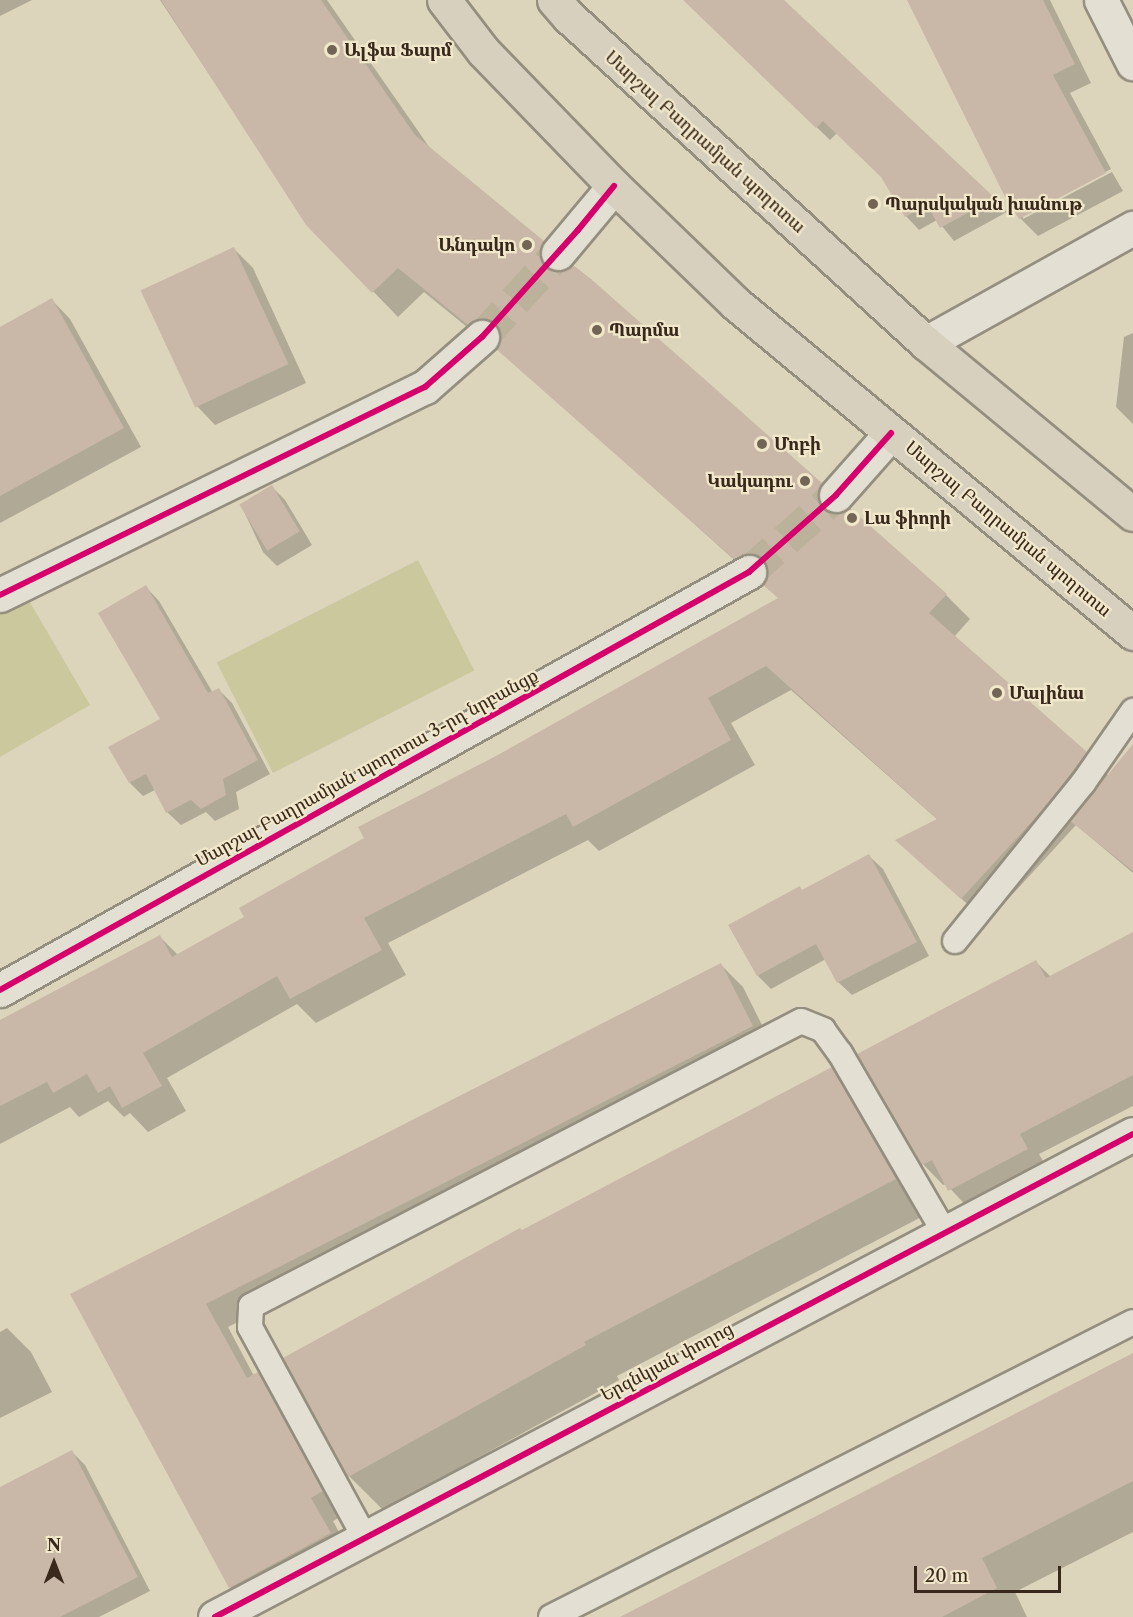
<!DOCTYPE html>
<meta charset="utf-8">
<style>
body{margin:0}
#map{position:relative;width:1133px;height:1617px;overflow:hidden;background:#ddd4bc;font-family:"Libre Caslon Text","Noto Serif Armenian",serif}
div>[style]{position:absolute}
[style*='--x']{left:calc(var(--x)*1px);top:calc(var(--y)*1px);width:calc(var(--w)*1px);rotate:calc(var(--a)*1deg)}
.green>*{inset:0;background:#cbc89e;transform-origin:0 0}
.shadow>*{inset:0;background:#0003}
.building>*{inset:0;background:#c9b8a7;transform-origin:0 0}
.street-tunnel>*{height:33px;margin-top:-16.5px;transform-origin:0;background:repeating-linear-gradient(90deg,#bcb29c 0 33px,transparent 0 49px)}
.roads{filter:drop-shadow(2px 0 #948e7f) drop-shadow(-2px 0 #948e7f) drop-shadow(0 2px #948e7f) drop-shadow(0 -2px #948e7f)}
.lane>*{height:24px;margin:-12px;padding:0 12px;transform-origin:12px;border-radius:12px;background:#e3dfd3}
.street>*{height:33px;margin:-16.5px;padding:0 16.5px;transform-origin:16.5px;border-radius:16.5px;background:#e3dfd3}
.secondary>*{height:33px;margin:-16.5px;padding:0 16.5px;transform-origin:16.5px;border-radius:16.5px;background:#e3dfd3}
.primary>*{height:33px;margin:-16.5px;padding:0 16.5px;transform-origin:16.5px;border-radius:16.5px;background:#d7d0bf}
.cycleway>*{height:6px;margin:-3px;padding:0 3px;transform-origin:3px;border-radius:3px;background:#d6006c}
.dots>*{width:16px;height:16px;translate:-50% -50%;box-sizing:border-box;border:3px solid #f1e7ca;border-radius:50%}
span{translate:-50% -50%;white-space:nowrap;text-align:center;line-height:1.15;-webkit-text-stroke:4.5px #f1e7ca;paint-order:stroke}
.poi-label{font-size:18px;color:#39291d;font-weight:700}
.left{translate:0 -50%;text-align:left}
.right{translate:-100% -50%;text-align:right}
.street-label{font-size:18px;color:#39291d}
.north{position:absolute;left:24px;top:1533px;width:60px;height:60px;-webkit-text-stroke:4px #f1e7ca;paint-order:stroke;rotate:0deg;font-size:16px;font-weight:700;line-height:24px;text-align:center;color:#39291d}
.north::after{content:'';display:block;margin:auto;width:21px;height:27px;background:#39291d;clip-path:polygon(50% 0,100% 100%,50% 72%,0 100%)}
.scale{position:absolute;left:914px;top:1566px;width:147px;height:27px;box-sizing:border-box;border:3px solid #39291d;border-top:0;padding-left:8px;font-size:18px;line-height:21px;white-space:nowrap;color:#39291d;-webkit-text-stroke:4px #f1e7ca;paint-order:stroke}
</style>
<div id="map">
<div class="green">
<i style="left:418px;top:560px;width:124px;height:226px;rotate:63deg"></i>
<i style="clip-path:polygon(24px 592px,90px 705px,0 757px,0 606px)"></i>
</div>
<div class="shadow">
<i style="clip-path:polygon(0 0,32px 0,0 16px)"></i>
<i style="clip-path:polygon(160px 0,327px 0,432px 151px,543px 242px,568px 267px,565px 272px,821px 484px,846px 509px,844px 513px,946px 595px,970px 619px,954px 637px,1109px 776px,1133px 746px,1133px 873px,1076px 825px,987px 922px,898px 841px,938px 820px,791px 690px,731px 723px,755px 765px,599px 851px,588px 840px,388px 943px,406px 975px,316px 1023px,297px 1004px,167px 1078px,186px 1111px,148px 1132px,130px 1113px,124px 1117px,108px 1101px,79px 1117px,70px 1107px,0 1144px,0 1022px,160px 937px,178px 955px,246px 917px,497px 757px,779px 599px,765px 581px,760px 583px,497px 347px,494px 349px,424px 292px,398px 317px,308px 224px)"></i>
<i style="clip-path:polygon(684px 0,782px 0,1007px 212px,954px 241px,937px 220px,919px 230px,906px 216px,883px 177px,837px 133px,830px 140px)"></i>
<i style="clip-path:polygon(909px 0,1050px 0,1091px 83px,1070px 93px,1111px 169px,1023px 215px,1023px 219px,1112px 172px,1123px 191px,1038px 236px,1020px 218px)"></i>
<i style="clip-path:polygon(234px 249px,253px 268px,306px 383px,215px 425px,196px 405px,142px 290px)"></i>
<i style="clip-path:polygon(52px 300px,70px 319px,141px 447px,0 523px,0 329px)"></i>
<i style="clip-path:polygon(1133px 333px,1133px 424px,1116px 407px,1124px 337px)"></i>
<i style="clip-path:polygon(272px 487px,285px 500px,312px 545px,277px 566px,263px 552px,241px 505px)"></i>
<i style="clip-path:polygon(146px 587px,159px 601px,213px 693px,219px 690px,232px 703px,270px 774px,236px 792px,239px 809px,215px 821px,206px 812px,181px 825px,167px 812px,155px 790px,143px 796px,130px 783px,162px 720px)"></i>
<i style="clip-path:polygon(869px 856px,883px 869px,929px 956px,852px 995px,838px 982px,826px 959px,771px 989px,758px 976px,803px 891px)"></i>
<i style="clip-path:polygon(1133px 933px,1133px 1106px,1039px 1154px,1048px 1170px,970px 1210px,946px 1184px,943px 1185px,923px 1164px,1036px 962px,1051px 977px)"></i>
<i style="clip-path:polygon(720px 964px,743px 987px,774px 1049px,228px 1327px,254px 1376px,258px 1374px,281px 1397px,345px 1514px,333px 1521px,352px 1556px,253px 1609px,230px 1587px,72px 1295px)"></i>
<i style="clip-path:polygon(832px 1069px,866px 1103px,929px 1213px,617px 1376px,619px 1380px,383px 1510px,349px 1476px,285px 1359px)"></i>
<i style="clip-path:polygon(7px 1328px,31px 1352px,52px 1392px,0 1418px,0 1332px)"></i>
<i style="clip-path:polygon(1133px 1355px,1133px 1532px,1015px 1592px,1027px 1617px,623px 1617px)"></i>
<i style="clip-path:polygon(72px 1452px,85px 1465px,150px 1591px,99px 1617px,0 1617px,0 1489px)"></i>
</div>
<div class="building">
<i style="clip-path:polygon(161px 0,321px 0,415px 135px,544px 241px,540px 250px,541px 260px,546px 267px,555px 272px,565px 270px,573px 265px,591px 279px,822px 483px,818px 492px,818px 500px,823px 509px,833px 513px,842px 513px,850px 508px,947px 594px,929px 613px,1087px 752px,1048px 804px,961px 899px,895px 840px,937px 819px,766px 666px,708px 698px,731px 740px,573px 827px,566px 814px,364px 918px,382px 950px,290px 999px,277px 976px,143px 1053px,162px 1086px,122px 1108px,110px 1086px,98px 1093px,87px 1074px,53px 1093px,47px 1082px,0 1106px,0 1020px,160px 935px,172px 957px,244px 917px,239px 908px,364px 838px,358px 827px,496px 756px,778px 598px,762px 584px,768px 572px,766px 563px,759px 556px,749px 553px,734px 559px,496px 349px,500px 334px,496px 324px,487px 319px,479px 319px,468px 325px,398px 268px,372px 293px,306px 225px)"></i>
<i style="clip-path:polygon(683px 0,784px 0,995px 198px,940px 228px,927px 205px,905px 217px,881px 177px,823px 121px,816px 128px)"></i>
<i style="clip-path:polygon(907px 0,1043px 0,1075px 64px,1053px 75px,1106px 173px,1019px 219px,1003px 193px)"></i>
<i style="left:234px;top:247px;width:129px;height:103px;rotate:65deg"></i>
<i style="clip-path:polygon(52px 298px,124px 428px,0 496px,0 327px)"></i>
<i style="left:272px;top:485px;width:54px;height:38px;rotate:59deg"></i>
<i style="clip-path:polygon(146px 585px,208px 693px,219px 688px,258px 760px,223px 779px,226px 795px,201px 809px,191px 800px,166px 813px,146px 774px,129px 783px,108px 747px,160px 719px,98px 613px)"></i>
<i style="clip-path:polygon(1133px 744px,1133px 871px,1070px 821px)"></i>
<i style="clip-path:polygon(869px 854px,917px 942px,837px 983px,816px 944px,757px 976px,728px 925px,800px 886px,802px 890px)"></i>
<i style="clip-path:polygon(1133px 932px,1133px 1075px,1020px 1134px,1028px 1149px,948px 1191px,932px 1160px,922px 1165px,857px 1054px,1036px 960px,1046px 978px)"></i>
<i style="clip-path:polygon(721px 963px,753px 1026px,206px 1304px,247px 1378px,258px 1372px,323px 1491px,311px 1498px,331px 1533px,229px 1588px,70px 1294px)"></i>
<i style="clip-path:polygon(832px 1067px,896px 1179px,584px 1342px,586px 1345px,348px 1477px,283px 1358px,520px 1228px,522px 1230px)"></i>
<i style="clip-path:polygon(1133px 1353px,1133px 1481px,982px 1558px,997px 1588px,942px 1617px,620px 1617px)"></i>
<i style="clip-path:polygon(72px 1450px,138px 1577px,60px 1617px,0 1617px,0 1487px)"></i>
</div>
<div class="street-tunnel">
<i style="--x:482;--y:337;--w:113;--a:-47.9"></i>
<i style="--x:749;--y:572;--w:116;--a:-41.5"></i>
</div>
<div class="roads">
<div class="lane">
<i style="--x:955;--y:941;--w:203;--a:-51"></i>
<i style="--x:1083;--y:783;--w:88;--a:-55.2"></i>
<i style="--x:365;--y:1538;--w:240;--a:-118.6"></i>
<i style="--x:250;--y:1327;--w:21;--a:-87"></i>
<i style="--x:251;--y:1306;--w:619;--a:-27.39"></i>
<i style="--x:801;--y:1021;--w:24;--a:22"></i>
<i style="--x:823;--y:1030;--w:29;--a:54"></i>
<i style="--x:840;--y:1053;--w:207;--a:59.8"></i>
<i style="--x:551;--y:1617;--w:652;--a:-26.88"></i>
</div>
<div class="street">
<i style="--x:1101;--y:0;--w:71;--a:63.1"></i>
<i style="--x:558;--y:253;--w:87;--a:-50.1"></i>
<i style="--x:836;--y:495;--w:83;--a:-48.4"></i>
<i style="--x:0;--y:595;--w:473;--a:-26.1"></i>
<i style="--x:425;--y:387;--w:76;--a:-41.3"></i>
<i style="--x:0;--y:990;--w:858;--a:-29.16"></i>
<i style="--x:215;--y:1617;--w:1037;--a:-27.75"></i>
</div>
<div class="secondary">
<i style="--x:926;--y:343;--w:237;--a:-29.1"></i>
</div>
<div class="primary">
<i style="--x:444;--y:0;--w:64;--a:52.6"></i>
<i style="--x:483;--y:51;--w:188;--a:45.9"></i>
<i style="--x:614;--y:186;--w:168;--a:44"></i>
<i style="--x:735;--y:303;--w:517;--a:39.66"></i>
<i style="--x:554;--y:0;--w:23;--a:49"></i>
<i style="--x:569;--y:17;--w:483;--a:42.4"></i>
<i style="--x:926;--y:343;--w:268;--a:39.6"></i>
</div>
</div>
<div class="cycleway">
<i style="--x:0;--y:595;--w:473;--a:-26.1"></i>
<i style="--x:425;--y:387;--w:76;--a:-41.3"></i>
<i style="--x:482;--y:337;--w:144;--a:-48.1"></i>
<i style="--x:578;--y:230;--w:57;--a:-50.7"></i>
<i style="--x:0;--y:990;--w:858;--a:-29.16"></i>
<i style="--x:749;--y:572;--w:116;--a:-41.5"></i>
<i style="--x:836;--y:495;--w:83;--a:-48.4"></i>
<i style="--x:215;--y:1617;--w:1037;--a:-27.75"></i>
</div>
<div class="dots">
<i style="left:332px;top:50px;background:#726555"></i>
<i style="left:873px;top:204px;background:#726555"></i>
<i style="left:527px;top:245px;background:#726555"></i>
<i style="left:597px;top:330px;background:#726555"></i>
<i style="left:762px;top:444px;background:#726555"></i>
<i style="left:805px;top:481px;background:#726555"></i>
<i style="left:852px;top:518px;background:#726555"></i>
<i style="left:997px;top:693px;background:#726555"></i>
</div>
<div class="poi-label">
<span class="left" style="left:344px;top:50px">Ալֆա Ֆարմ</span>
<span class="left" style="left:885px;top:204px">Պարսկական խանութ</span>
<span class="right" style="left:515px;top:245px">Անդակո</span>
<span class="left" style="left:609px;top:330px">Պարմա</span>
<span class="left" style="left:774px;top:444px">Մոբի</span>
<span class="right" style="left:793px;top:481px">Կակադու</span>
<span class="left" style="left:864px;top:518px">Լա ֆիորի</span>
<span class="left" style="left:1009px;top:693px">Մալինա</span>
</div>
<div class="street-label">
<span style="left:705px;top:142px;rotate:42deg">Մարշալ Բաղրամյան պողոտա</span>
<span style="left:1008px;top:529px;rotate:40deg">Մարշալ Բաղրամյան պողոտա</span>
<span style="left:367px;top:768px;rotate:-29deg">Մարշալ Բաղրամյան պողոտա 3-րդ նրբանցք</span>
<span style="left:667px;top:1362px;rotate:-28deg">Երզնկյան փողոց</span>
</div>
<div class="north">N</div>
<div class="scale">20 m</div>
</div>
